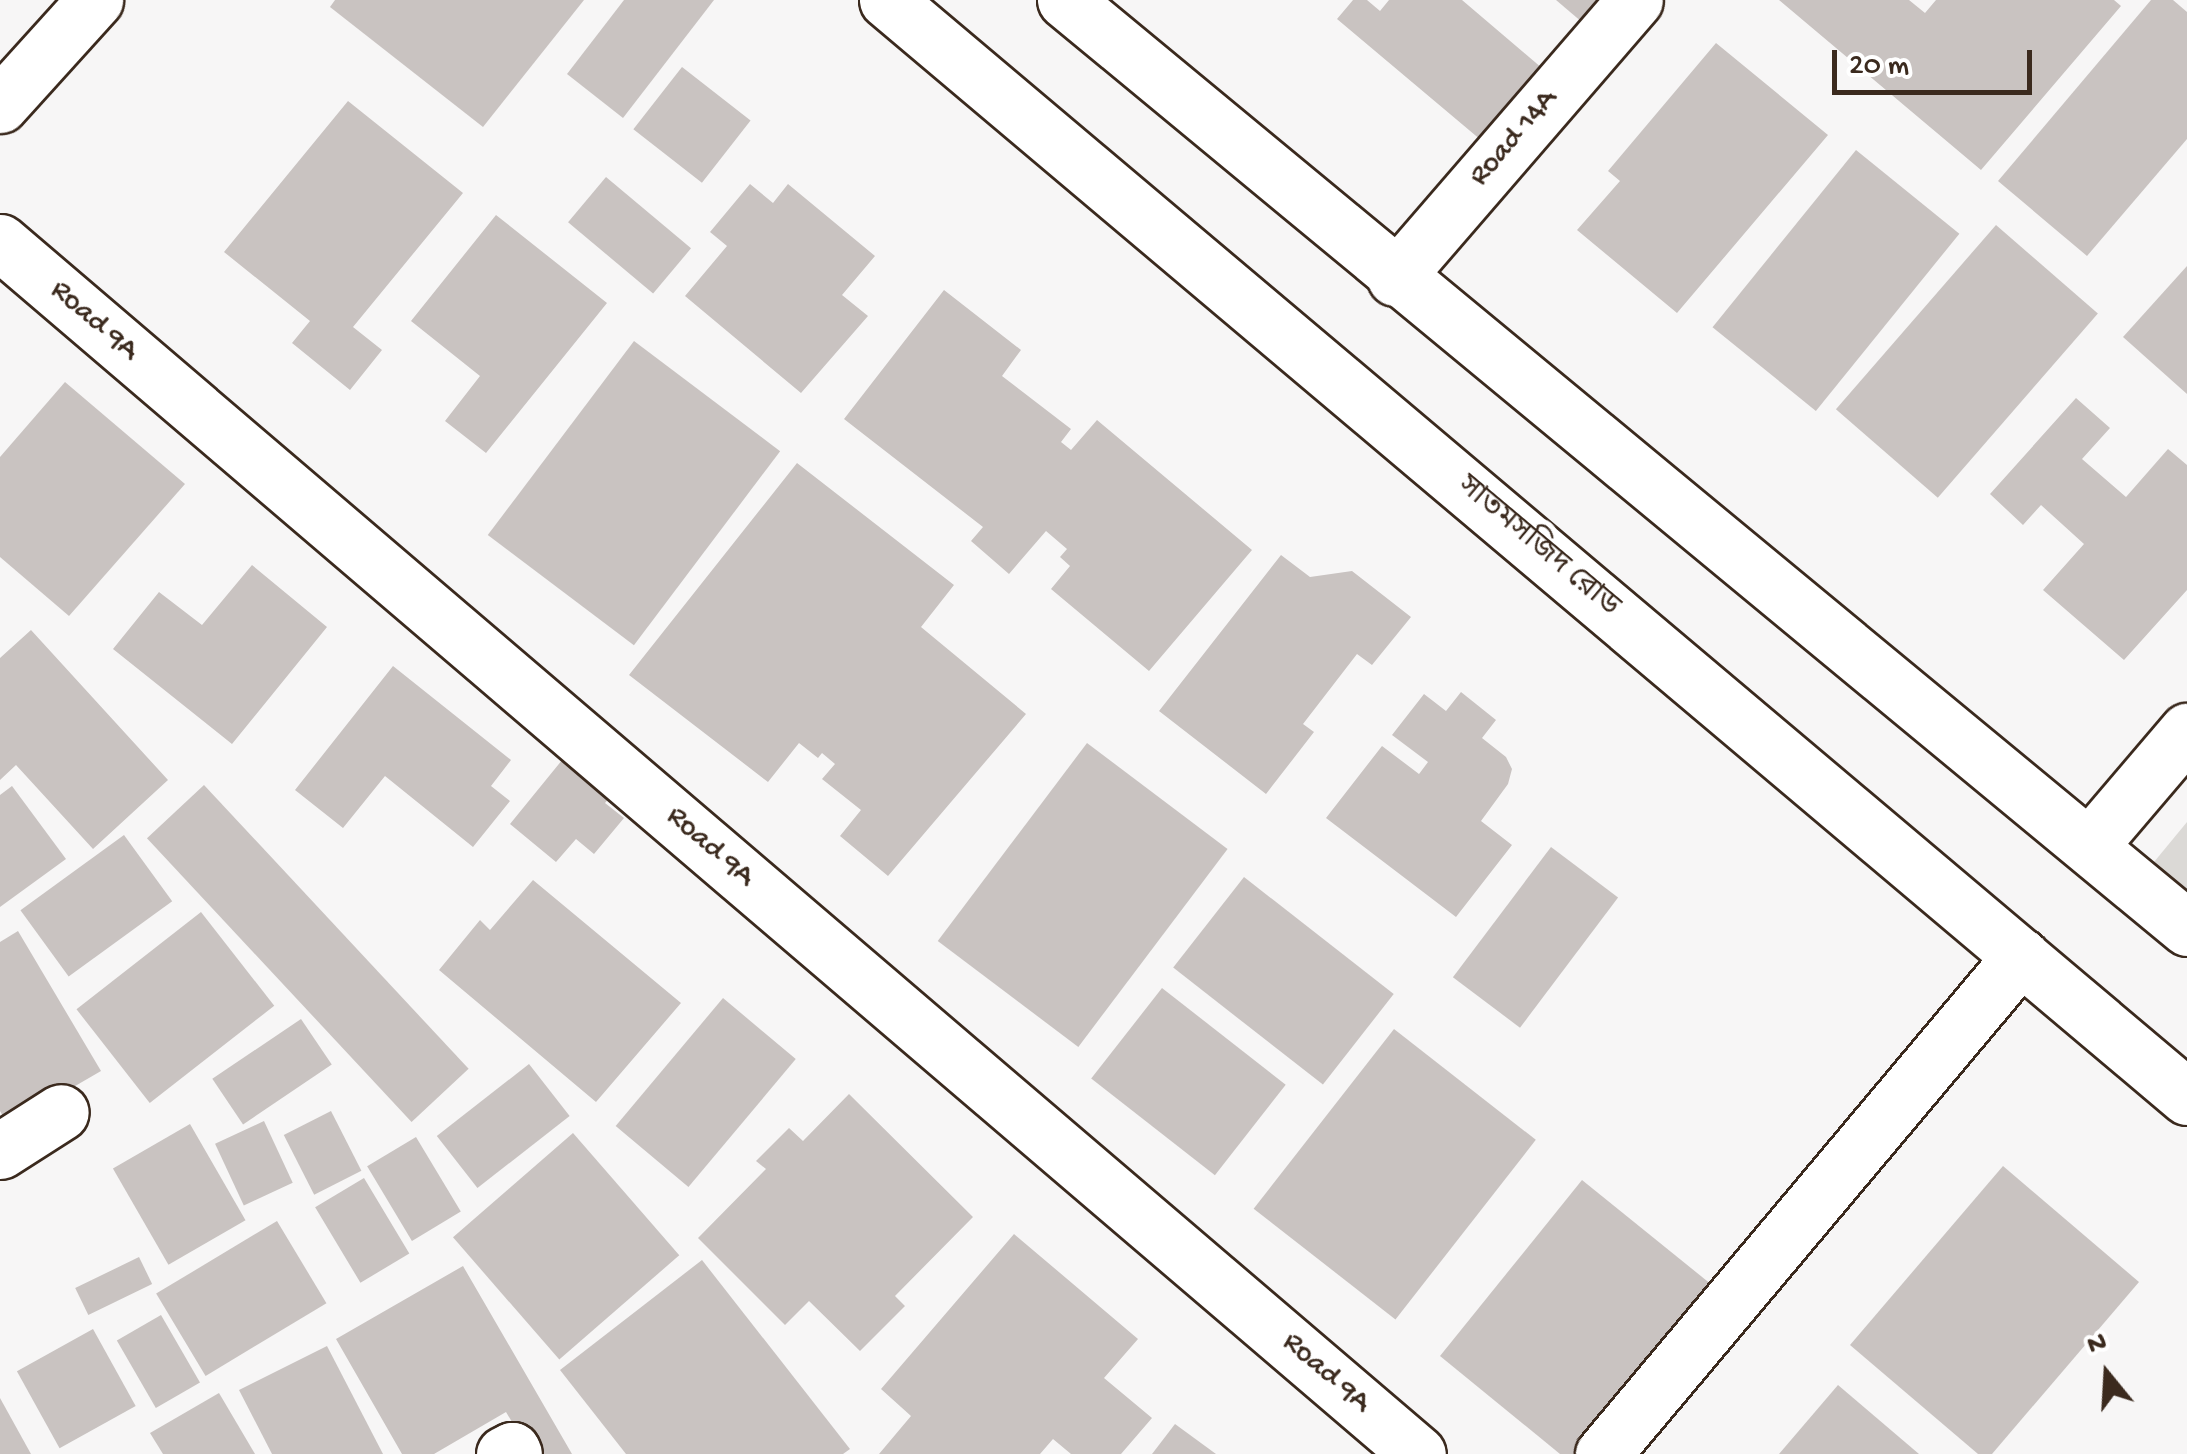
<!DOCTYPE html>
<meta charset="utf-8">
<style>
body{margin:0}
#map{position:relative;width:2187px;height:1454px;overflow:hidden;background:#f7f6f6;font-family:"Gochi Hand","Noto Sans Bengali",sans-serif}
div>[style]{position:absolute}
[style*='--x']{left:calc(var(--x)*1px);top:calc(var(--y)*1px);width:calc(var(--w)*1px);rotate:calc(var(--a)*1deg)}
.green>*{inset:0;background:#dbd9d6}
.building>*{inset:0;background:#c9c3c1;transform-origin:0 0}
.roads{filter:drop-shadow(2px 0 #3b2a1e) drop-shadow(-2px 0 #3b2a1e) drop-shadow(0 2px #3b2a1e) drop-shadow(0 -2px #3b2a1e)}
.minor>*{height:55px;margin:-27.5px;padding:0 27.5px;transform-origin:27.5px;border-radius:27.5px;background:#fff}
.secondary>*{height:55px;margin:-27.5px;padding:0 27.5px;transform-origin:27.5px;border-radius:27.5px;background:#fff}
span{translate:-50% -50%;white-space:nowrap;text-align:center;line-height:1.15;-webkit-text-stroke:10px #fff;paint-order:stroke}
.street-label{font-size:30px;color:#3b2a1e}
.north{position:absolute;left:2057px;top:1324px;width:100px;height:100px;-webkit-text-stroke:8px #fff;paint-order:stroke;rotate:342deg;font-size:28px;font-weight:700;line-height:40px;text-align:center;color:#3b2a1e}
.north::after{content:'';display:block;margin:auto;width:35px;height:45px;background:#3b2a1e;clip-path:polygon(50% 0,100% 100%,50% 72%,0 100%)}
.scale{position:absolute;left:1832px;top:50px;width:200px;height:45px;box-sizing:border-box;border:5px solid #3b2a1e;border-top:0;padding-left:12px;font-size:30px;line-height:35px;white-space:nowrap;color:#3b2a1e;-webkit-text-stroke:8px #fff;paint-order:stroke}
</style>
<div id="map">
<div class="green">
<i style="clip-path:polygon(2187px 822px,2187px 917px,2140px 879px)"></i>
</div>
<div class="building">
<i style="clip-path:polygon(335px 0,584px 0,483px 127px,330px 7px)"></i>
<i style="clip-path:polygon(624px 0,714px 0,623px 118px,567px 74px)"></i>
<i style="clip-path:polygon(1353px 0,1367px 0,1380px 11px,1389px 0,1462px 0,1549px 74px,1488px 146px,1337px 19px)"></i>
<i style="clip-path:polygon(1556px 0,1603px 0,1583px 23px)"></i>
<i style="clip-path:polygon(1779px 0,1909px 0,1925px 13px,1936px 0,2114px 0,2121px 6px,1981px 170px)"></i>
<i style="clip-path:polygon(2151px 0,2173px 0,2187px 12px,2187px 139px,2087px 256px,1998px 181px)"></i>
<i style="clip-path:polygon(1716px 43px,1828px 135px,1677px 313px,1577px 230px,1620px 181px,1608px 171px)"></i>
<i style="left:682px;top:67px;width:87px;height:79px;rotate:38deg"></i>
<i style="clip-path:polygon(348px 101px,463px 193px,353px 327px,382px 350px,350px 390px,292px 343px,310px 321px,224px 252px)"></i>
<i style="left:1856px;top:150px;width:133px;height:228px;rotate:39deg"></i>
<i style="left:606px;top:177px;width:111px;height:59px;rotate:40deg"></i>
<i style="clip-path:polygon(750px 184px,773px 203px,788px 184px,875px 256px,842px 295px,868px 316px,801px 393px,685px 296px,727px 246px,710px 232px)"></i>
<i style="clip-path:polygon(496px 215px,607px 303px,486px 453px,445px 421px,480px 376px,411px 321px)"></i>
<i style="left:1996px;top:225px;width:135px;height:244px;rotate:41deg"></i>
<i style="clip-path:polygon(2187px 266px,2187px 394px,2123px 337px)"></i>
<i style="clip-path:polygon(944px 290px,1021px 350px,1002px 376px,1071px 429px,1061px 442px,1071px 450px,1097px 420px,1252px 550px,1149px 671px,1051px 589px,1070px 566px,1060px 557px,1067px 549px,1046px 531px,1009px 574px,971px 541px,983px 527px,844px 419px)"></i>
<i style="left:634px;top:341px;width:183px;height:243px;rotate:37deg"></i>
<i style="clip-path:polygon(65px 382px,185px 484px,69px 616px,0 557px,0 457px)"></i>
<i style="clip-path:polygon(2076px 398px,2110px 428px,2082px 459px,2126px 497px,2168px 449px,2187px 465px,2187px 590px,2124px 660px,2043px 590px,2084px 544px,2041px 505px,2023px 525px,1990px 494px)"></i>
<i style="clip-path:polygon(797px 463px,954px 585px,921px 627px,1026px 714px,888px 876px,840px 836px,861px 810px,822px 779px,835px 764px,822px 753px,818px 758px,799px 743px,768px 782px,629px 675px)"></i>
<i style="clip-path:polygon(1281px 555px,1310px 577px,1352px 571px,1411px 617px,1372px 665px,1357px 654px,1303px 724px,1314px 732px,1266px 794px,1159px 711px)"></i>
<i style="clip-path:polygon(252px 565px,327px 627px,232px 744px,113px 649px,159px 592px,202px 625px)"></i>
<i style="clip-path:polygon(31px 630px,168px 780px,93px 849px,16px 765px,0 780px,0 658px)"></i>
<i style="clip-path:polygon(393px 666px,511px 760px,491px 786px,510px 801px,473px 847px,385px 776px,343px 828px,295px 790px)"></i>
<i style="clip-path:polygon(1461px 692px,1496px 720px,1482px 738px,1506px 757px,1512px 769px,1508px 784px,1481px 821px,1512px 845px,1456px 917px,1326px 818px,1382px 746px,1419px 774px,1428px 762px,1392px 735px,1424px 694px,1446px 711px)"></i>
<i style="left:1087px;top:743px;width:176px;height:248px;rotate:37deg"></i>
<i style="clip-path:polygon(567px 754px,613px 793px,605px 803px,624px 818px,594px 854px,576px 839px,556px 862px,510px 824px)"></i>
<i style="left:204px;top:785px;width:388px;height:78px;rotate:47deg"></i>
<i style="clip-path:polygon(12px 786px,66px 859px,0 907px,0 795px)"></i>
<i style="left:124px;top:835px;width:82px;height:128px;rotate:54deg"></i>
<i style="left:1551px;top:847px;width:84px;height:163px;rotate:37deg"></i>
<i style="left:1244px;top:877px;width:190px;height:115px;rotate:38deg"></i>
<i style="clip-path:polygon(533px 880px,681px 1003px,596px 1102px,439px 970px,480px 920px,490px 930px)"></i>
<i style="left:201px;top:912px;width:119px;height:158px;rotate:52deg"></i>
<i style="clip-path:polygon(18px 931px,101px 1071px,8px 1125px,0 1111px,0 942px)"></i>
<i style="left:1162px;top:988px;width:157px;height:115px;rotate:38deg"></i>
<i style="left:723px;top:998px;width:95px;height:167px;rotate:40deg"></i>
<i style="left:301px;top:1019px;width:55px;height:107px;rotate:56deg"></i>
<i style="left:1394px;top:1029px;width:180px;height:228px;rotate:38deg"></i>
<i style="left:529px;top:1064px;width:66px;height:117px;rotate:52deg"></i>
<i style="clip-path:polygon(849px 1094px,973px 1217px,895px 1296px,905px 1306px,860px 1351px,809px 1301px,785px 1325px,698px 1238px,766px 1169px,756px 1161px,789px 1128px,803px 1141px)"></i>
<i style="left:331px;top:1111px;width:67px;height:53px;rotate:63deg"></i>
<i style="left:264px;top:1121px;width:68px;height:54px;rotate:65deg"></i>
<i style="left:190px;top:1124px;width:111px;height:89px;rotate:60deg"></i>
<i style="left:573px;top:1133px;width:162px;height:159px;rotate:49deg"></i>
<i style="left:416px;top:1137px;width:87px;height:57px;rotate:59deg"></i>
<i style="clip-path:polygon(2003px 1166px,2139px 1282px,1992px 1454px,1978px 1454px,1850px 1345px)"></i>
<i style="left:364px;top:1178px;width:88px;height:57px;rotate:59deg"></i>
<i style="clip-path:polygon(1582px 1180px,1712px 1285px,1573px 1454px,1560px 1454px,1440px 1356px)"></i>
<i style="left:277px;top:1221px;width:96px;height:141px;rotate:59deg"></i>
<i style="clip-path:polygon(1014px 1234px,1138px 1339px,1104px 1378px,1152px 1418px,1121px 1454px,1071px 1454px,1053px 1439px,1040px 1454px,879px 1454px,911px 1416px,881px 1389px)"></i>
<i style="left:139px;top:1257px;width:30px;height:71px;rotate:64deg"></i>
<i style="clip-path:polygon(702px 1260px,850px 1449px,843px 1454px,626px 1454px,560px 1370px)"></i>
<i style="clip-path:polygon(463px 1266px,572px 1454px,531px 1454px,506px 1412px,434px 1454px,402px 1454px,336px 1339px)"></i>
<i style="left:161px;top:1315px;width:78px;height:51px;rotate:60deg"></i>
<i style="left:93px;top:1329px;width:88px;height:87px;rotate:61deg"></i>
<i style="clip-path:polygon(327px 1346px,383px 1454px,272px 1454px,239px 1390px)"></i>
<i style="clip-path:polygon(1838px 1385px,1919px 1454px,1779px 1454px)"></i>
<i style="clip-path:polygon(219px 1393px,255px 1454px,163px 1454px,150px 1433px)"></i>
<i style="clip-path:polygon(0 1398px,31px 1454px,0 1454px)"></i>
<i style="clip-path:polygon(1175px 1424px,1216px 1454px,1152px 1454px)"></i>
</div>
<div class="roads">
<div class="minor">
<i style="--x:0;--y:105;--w:142;--a:-47.9"></i>
<i style="--x:0;--y:242;--w:1865;--a:40.52"></i>
<i style="--x:1395;--y:278;--w:367;--a:-49.2"></i>
<i style="--x:2090;--y:845;--w:150;--a:-49.6"></i>
<i style="--x:0;--y:1151;--w:72;--a:-32.6"></i>
<i style="--x:504;--y:1454;--w:9;--a:-27"></i>
<i style="--x:512;--y:1450;--w:4;--a:63"></i>
<i style="--x:1603;--y:1454;--w:650;--a:-49.99"></i>
</div>
<div class="secondary">
<i style="--x:887;--y:0;--w:1701;--a:40.16"></i>
<i style="--x:1065;--y:0;--w:1456;--a:39.59"></i>
</div>
</div>
<div class="street-label">
<span style="left:1515px;top:139px;rotate:-49deg">Road 14A</span>
<span style="left:93px;top:322px;rotate:41deg">Road 9A</span>
<span style="left:1537px;top:548px;rotate:40deg">সাতমসজিদ রোড</span>
<span style="left:709px;top:848px;rotate:41deg">Road 9A</span>
<span style="left:1325px;top:1374px;rotate:41deg">Road 9A</span>
</div>
<div class="north">N</div>
<div class="scale">20 m</div>
</div>
